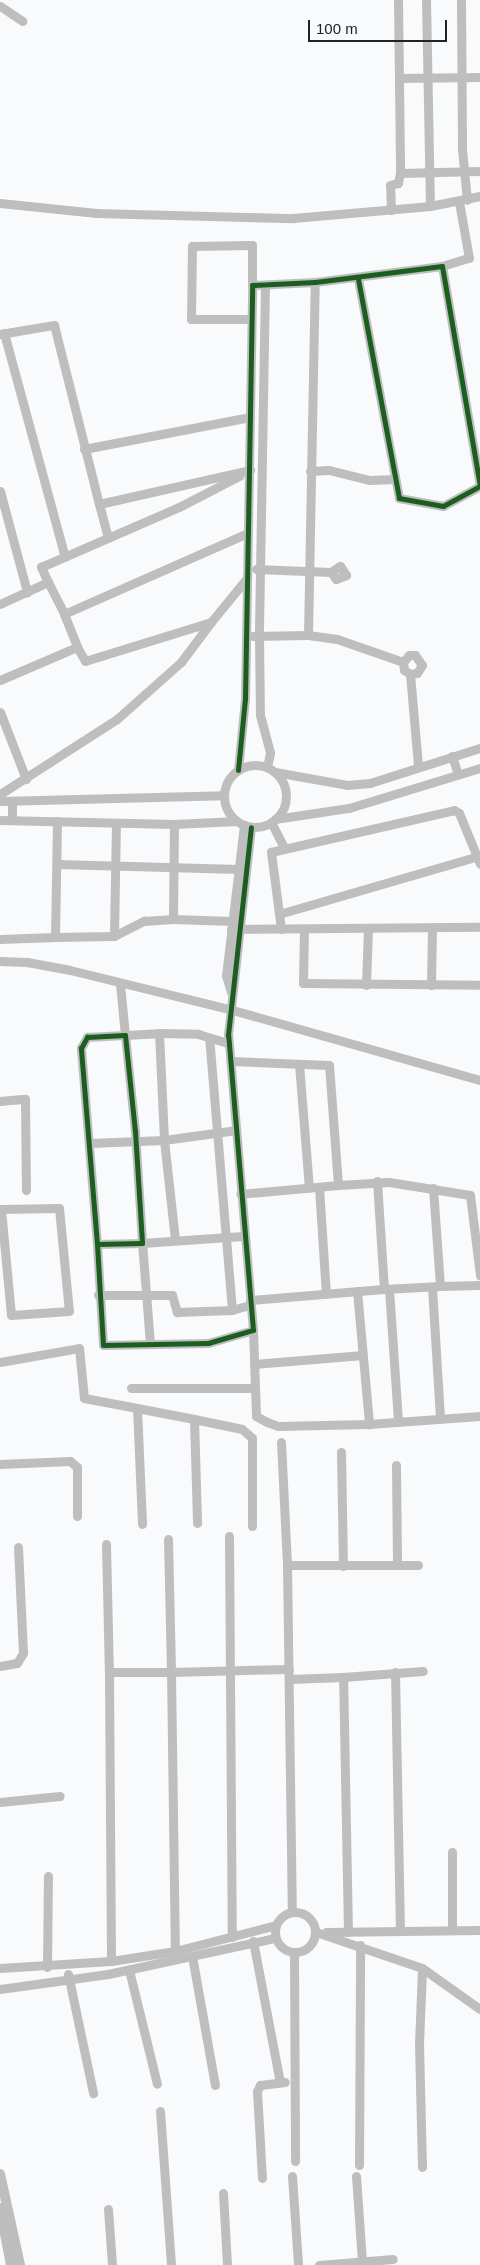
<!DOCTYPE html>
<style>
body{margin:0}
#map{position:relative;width:480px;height:2265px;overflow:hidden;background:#f8fafc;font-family:Arial,sans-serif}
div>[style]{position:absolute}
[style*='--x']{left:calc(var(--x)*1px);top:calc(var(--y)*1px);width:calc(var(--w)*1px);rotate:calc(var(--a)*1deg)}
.minor>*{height:9px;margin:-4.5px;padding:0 4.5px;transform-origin:4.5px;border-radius:4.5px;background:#bfbebf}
.minor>.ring{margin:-4.5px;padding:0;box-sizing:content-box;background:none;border:9px solid #bfbebf;border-radius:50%}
.tertiary>*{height:10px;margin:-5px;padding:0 5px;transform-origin:5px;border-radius:5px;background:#bfbebf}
.cycleway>*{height:5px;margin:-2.5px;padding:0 2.5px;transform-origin:2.5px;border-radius:2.5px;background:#1b5e20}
span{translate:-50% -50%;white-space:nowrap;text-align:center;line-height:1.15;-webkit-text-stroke:5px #f6f9fe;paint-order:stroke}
.scale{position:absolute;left:308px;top:20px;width:139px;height:22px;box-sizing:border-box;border:2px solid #212224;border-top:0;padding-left:6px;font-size:15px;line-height:18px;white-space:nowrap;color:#212224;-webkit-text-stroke:4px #f6f9fe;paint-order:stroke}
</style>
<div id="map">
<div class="minor">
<i style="--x:398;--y:0;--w:173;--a:89.3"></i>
<i style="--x:400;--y:173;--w:80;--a:-1.4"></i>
<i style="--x:426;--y:0;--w:206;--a:88.9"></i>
<i style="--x:461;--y:0;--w:149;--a:89.6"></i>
<i style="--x:462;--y:149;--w:51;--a:84.4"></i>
<i style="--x:0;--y:6;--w:27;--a:34"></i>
<i style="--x:399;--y:78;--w:81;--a:-0.7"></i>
<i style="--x:0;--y:203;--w:97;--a:5.9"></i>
<i style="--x:96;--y:213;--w:197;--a:1.5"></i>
<i style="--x:293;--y:218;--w:138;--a:-5"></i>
<i style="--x:430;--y:206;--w:51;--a:-11.3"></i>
<i style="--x:391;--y:210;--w:25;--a:-92"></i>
<i style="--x:390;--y:185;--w:8;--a:-14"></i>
<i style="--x:398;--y:183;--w:10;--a:-79"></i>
<i style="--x:442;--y:266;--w:28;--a:-17"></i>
<i style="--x:469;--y:258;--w:57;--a:-100.1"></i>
<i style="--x:265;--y:285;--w:351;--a:91"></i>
<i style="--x:259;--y:636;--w:79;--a:89.3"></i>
<i style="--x:260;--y:715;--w:39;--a:75"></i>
<i style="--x:270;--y:753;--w:14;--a:102"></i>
<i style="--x:251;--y:319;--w:60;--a:180"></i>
<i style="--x:191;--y:319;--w:73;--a:-89.2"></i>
<i style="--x:192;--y:246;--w:60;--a:-1"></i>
<i style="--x:252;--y:245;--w:40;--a:90"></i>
<i style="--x:4;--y:333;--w:232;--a:74.8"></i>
<i style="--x:0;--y:334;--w:55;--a:-9.5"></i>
<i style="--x:54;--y:325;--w:185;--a:75.9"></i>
<i style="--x:99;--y:504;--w:155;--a:-12.7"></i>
<i style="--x:84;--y:449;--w:169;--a:-10.9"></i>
<i style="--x:310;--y:471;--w:19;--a:-3"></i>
<i style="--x:329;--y:470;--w:41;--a:14"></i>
<i style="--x:369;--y:480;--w:26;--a:-2"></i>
<i style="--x:0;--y:491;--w:105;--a:75"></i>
<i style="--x:99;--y:504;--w:35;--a:75"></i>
<i style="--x:256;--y:569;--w:75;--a:2.3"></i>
<i style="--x:331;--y:572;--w:11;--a:-34"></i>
<i style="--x:340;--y:566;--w:11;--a:56"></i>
<i style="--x:346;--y:575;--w:11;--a:158"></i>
<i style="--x:336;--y:579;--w:9;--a:-126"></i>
<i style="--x:48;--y:582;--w:17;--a:-115"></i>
<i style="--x:41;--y:567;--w:150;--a:-23.5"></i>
<i style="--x:179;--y:507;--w:68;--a:-27.3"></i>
<i style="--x:0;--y:604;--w:53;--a:-24.6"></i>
<i style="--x:48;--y:582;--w:36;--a:63"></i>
<i style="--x:64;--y:614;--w:201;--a:-23.8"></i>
<i style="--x:64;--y:614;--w:35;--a:68"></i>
<i style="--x:211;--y:622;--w:57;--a:-50.7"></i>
<i style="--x:308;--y:635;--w:29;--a:8"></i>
<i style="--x:337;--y:639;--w:70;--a:19.2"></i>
<i style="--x:403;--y:662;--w:9;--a:-49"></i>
<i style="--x:409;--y:655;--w:6;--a:0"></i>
<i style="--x:415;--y:655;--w:12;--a:55"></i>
<i style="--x:422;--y:665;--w:9;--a:122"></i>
<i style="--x:417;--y:673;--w:7;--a:172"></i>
<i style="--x:410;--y:674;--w:7;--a:-146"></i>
<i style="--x:404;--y:670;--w:8;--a:-97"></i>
<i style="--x:253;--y:636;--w:55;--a:-1"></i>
<i style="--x:308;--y:635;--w:353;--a:-88.9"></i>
<i style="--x:410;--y:674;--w:91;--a:85"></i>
<i style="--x:0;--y:680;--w:84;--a:-23.2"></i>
<i style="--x:77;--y:647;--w:16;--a:60"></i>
<i style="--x:85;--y:661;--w:132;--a:-17.2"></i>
<i style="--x:211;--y:622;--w:50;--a:126.9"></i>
<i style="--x:181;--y:662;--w:86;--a:138.3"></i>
<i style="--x:117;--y:719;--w:139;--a:147.3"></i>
<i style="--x:0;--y:712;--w:72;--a:68.8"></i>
<i style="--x:452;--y:756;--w:19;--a:72"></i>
<i class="ring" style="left:224px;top:765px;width:53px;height:53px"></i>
<i style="--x:238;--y:770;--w:71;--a:-84.4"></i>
<i style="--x:245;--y:699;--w:414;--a:-89"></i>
<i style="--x:252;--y:285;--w:63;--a:-2.7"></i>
<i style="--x:315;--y:282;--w:128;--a:-7.2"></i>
<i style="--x:442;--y:266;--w:223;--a:80.2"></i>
<i style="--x:480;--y:486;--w:42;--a:151.6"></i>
<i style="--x:443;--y:506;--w:45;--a:-169.7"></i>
<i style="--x:399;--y:498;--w:224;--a:-100.6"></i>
<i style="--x:275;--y:772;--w:73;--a:10.2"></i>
<i style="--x:347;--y:785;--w:23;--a:-5"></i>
<i style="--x:370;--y:783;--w:115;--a:-17.7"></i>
<i style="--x:0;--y:801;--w:224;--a:-1.5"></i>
<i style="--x:275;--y:819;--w:75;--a:-8.5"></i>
<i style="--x:349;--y:808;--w:137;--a:-17"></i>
<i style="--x:0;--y:820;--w:174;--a:1.3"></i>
<i style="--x:174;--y:824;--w:63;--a:-2.7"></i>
<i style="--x:12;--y:820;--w:19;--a:-90"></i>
<i style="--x:271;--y:822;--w:29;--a:63"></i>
<i style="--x:57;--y:864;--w:182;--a:1.6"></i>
<i style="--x:279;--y:914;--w:207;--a:-16.2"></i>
<i style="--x:173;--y:919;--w:59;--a:1.9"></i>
<i style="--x:231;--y:929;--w:249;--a:-0.5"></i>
<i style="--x:281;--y:929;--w:78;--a:-97.4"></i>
<i style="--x:271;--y:852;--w:188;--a:-12.9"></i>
<i style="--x:454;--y:810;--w:6;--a:31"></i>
<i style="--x:459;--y:813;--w:55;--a:67.6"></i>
<i style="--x:304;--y:930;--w:53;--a:91.1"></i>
<i style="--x:303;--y:983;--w:177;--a:0.6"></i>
<i style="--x:114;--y:936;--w:34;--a:-27"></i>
<i style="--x:144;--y:921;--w:29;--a:-4"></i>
<i style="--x:173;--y:919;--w:95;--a:-89.4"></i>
<i style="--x:55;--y:937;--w:59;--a:-1"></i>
<i style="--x:114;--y:936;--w:113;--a:-89"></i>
<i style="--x:0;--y:939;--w:55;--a:-2.1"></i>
<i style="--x:55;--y:937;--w:116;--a:-89"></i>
<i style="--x:0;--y:961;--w:27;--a:2"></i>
<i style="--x:27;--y:962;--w:44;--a:10.5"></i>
<i style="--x:70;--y:970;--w:164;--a:13.8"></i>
<i style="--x:229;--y:1009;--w:261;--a:15.8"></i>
<i style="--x:120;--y:984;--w:51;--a:84.4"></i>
<i style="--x:125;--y:1035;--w:34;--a:-3"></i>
<i style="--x:159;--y:1033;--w:107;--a:87.3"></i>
<i style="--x:164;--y:1140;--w:100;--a:83.7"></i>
<i style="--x:366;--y:985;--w:56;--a:-88"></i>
<i style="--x:431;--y:985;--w:58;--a:-89"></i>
<i style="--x:231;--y:992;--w:17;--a:-107"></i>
<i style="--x:226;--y:976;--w:152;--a:-83.2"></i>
<i style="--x:159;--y:1033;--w:39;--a:1"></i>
<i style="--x:198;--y:1034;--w:31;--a:17"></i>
<i style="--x:231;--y:1061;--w:98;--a:2.3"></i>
<i style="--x:329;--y:1065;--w:120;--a:85.7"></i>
<i style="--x:338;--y:1185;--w:98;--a:174.8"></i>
<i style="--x:299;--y:1064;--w:124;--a:85.4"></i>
<i style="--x:0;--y:1101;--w:25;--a:-5"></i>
<i style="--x:25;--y:1099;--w:91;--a:89.4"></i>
<i style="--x:90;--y:1143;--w:74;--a:-2.3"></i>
<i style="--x:164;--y:1140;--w:73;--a:-7.9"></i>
<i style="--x:377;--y:1181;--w:108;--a:86.3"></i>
<i style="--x:384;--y:1289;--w:56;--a:-3.1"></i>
<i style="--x:338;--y:1185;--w:51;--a:-3.4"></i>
<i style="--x:389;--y:1182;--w:82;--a:9.1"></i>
<i style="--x:470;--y:1195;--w:81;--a:82.9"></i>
<i style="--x:319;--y:1187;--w:107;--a:86.3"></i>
<i style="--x:433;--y:1188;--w:98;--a:85.9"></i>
<i style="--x:440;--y:1286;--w:40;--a:-1.4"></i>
<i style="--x:59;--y:1208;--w:103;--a:84.5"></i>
<i style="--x:69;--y:1311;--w:58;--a:176.1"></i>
<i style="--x:11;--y:1315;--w:106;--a:-95.4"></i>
<i style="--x:1;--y:1209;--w:58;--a:-1"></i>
<i style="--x:97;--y:1244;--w:197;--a:-94.7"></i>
<i style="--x:81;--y:1048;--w:13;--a:-61"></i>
<i style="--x:87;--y:1037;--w:38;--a:-3"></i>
<i style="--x:125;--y:1035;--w:97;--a:84.1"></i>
<i style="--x:135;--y:1131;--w:112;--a:86.4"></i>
<i style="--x:142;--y:1243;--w:45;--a:178.7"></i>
<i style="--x:97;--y:1244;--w:101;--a:86.6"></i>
<i style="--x:103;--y:1345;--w:105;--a:-1.1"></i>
<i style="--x:208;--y:1343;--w:47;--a:-16.1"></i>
<i style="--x:253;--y:1330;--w:296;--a:-94.8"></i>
<i style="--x:228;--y:1035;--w:209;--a:-83.7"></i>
<i style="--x:432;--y:1287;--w:132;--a:86.5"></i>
<i style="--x:389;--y:1289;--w:133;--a:86.1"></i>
<i style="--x:357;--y:1291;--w:134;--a:84.8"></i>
<i style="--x:98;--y:1295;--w:74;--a:0"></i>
<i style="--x:172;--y:1295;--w:18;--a:74"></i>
<i style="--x:177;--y:1312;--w:55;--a:-2.1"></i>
<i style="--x:232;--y:1310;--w:273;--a:-94.8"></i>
<i style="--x:250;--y:1300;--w:134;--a:-4.7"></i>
<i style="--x:232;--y:1310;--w:19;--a:-16"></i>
<i style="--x:253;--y:1330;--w:86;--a:88"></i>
<i style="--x:256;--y:1416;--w:13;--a:29"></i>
<i style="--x:267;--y:1422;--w:12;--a:20"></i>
<i style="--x:278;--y:1426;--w:91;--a:-1.3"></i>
<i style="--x:369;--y:1424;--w:111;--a:-4.1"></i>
<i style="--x:150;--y:1344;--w:101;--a:-94.5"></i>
<i style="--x:142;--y:1243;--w:101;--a:-4"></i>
<i style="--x:0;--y:1362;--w:80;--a:-10"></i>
<i style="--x:79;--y:1348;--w:50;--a:84.3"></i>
<i style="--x:84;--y:1398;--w:54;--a:10.7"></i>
<i style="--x:137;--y:1408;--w:116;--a:87.5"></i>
<i style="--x:254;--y:1364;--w:109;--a:-4.7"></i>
<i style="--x:131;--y:1388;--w:124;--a:0"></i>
<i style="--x:137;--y:1408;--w:58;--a:10.9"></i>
<i style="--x:194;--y:1419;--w:104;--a:88.3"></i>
<i style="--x:194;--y:1419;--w:49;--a:11.8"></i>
<i style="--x:242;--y:1429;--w:13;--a:42"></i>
<i style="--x:252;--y:1438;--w:88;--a:90"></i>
<i style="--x:281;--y:1442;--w:123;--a:87.2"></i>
<i style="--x:287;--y:1565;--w:131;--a:0"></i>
<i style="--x:341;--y:1452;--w:114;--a:89"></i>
<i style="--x:0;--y:1464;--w:70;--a:-2.5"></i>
<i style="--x:70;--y:1461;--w:9;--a:41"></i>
<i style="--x:77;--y:1467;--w:49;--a:90"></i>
<i style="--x:396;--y:1465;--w:99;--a:89.4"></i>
<i style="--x:229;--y:1536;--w:401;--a:89.6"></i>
<i style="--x:168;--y:1539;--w:133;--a:88.7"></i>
<i style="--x:171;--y:1672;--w:118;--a:-1.5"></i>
<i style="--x:106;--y:1544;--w:128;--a:88.7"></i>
<i style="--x:287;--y:1565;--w:347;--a:89.2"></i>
<i style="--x:0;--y:1666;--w:17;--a:-10"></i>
<i style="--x:17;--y:1663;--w:12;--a:-59"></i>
<i style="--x:23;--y:1653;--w:106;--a:-92.7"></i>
<i style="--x:395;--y:1672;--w:259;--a:88.9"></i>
<i style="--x:289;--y:1679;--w:54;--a:-2.1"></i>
<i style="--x:0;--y:1802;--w:60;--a:-5.7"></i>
<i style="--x:452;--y:1852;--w:78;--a:90"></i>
<i class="ring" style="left:275px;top:1912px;width:31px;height:31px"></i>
<i style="--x:316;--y:1932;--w:112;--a:18.8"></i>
<i style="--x:422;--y:1968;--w:71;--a:35.3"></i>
<i style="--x:326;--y:1932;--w:154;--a:-0.7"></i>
<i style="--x:348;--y:1932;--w:255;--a:-91.1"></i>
<i style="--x:343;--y:1677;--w:80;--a:-4.3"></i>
<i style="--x:253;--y:1941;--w:144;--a:79.2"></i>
<i style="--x:294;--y:1954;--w:207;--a:89.7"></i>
<i style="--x:192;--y:1956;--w:131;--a:79.9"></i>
<i style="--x:111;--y:1961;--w:289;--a:-90.4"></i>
<i style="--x:109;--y:1672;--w:62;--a:0"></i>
<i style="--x:171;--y:1672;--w:279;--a:89.2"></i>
<i style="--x:47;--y:1967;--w:91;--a:-89.4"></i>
<i style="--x:0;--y:1968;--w:111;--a:-3.6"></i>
<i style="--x:111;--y:1961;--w:65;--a:-8.9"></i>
<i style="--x:175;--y:1951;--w:104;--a:-14.4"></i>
<i style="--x:129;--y:1970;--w:117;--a:76.2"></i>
<i style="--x:68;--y:1974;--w:122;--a:78.1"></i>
<i style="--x:0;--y:1989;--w:109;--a:-7.9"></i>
<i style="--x:108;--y:1974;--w:171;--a:-12.2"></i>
<i style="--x:160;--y:2111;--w:154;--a:85.9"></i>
<i style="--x:359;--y:2165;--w:220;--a:-89.7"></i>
<i style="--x:422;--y:2167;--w:123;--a:-91.4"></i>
<i style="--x:419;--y:2044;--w:76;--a:-87.7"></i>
<i style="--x:292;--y:2176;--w:89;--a:86.1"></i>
<i style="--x:356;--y:2176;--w:86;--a:86"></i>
<i style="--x:262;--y:2178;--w:87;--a:-93.3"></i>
<i style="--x:257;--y:2091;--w:7;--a:-63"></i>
<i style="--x:260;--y:2085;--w:25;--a:-7"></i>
<i style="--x:223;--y:2193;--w:72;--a:86.8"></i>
<i style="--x:108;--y:2209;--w:56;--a:85.9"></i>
<i style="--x:319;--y:2265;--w:74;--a:-4.6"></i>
</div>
<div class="tertiary">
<i style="--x:0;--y:2174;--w:93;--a:77.6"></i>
<i style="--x:0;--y:2208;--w:58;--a:79.1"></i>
</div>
<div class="cycleway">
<i style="--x:238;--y:770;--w:71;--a:-84.4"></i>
<i style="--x:245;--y:699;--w:414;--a:-89"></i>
<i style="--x:252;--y:285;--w:63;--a:-2.7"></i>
<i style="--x:315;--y:282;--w:128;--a:-7.2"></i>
<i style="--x:442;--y:266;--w:223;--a:80.2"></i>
<i style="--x:480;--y:486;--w:42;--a:151.6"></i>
<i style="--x:443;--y:506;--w:45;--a:-169.7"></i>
<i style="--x:399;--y:498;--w:224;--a:-100.6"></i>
<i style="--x:97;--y:1244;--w:197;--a:-94.7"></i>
<i style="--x:81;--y:1048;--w:13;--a:-61"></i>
<i style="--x:87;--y:1037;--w:38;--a:-3"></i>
<i style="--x:125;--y:1035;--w:97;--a:84.1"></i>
<i style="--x:135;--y:1131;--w:112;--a:86.4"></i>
<i style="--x:142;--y:1243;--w:45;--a:178.7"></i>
<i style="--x:97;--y:1244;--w:101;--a:86.6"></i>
<i style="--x:103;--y:1345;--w:105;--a:-1.1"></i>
<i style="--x:208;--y:1343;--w:47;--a:-16.1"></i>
<i style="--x:253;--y:1330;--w:296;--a:-94.8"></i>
<i style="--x:228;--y:1035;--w:209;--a:-83.7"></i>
</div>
<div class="scale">100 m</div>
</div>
